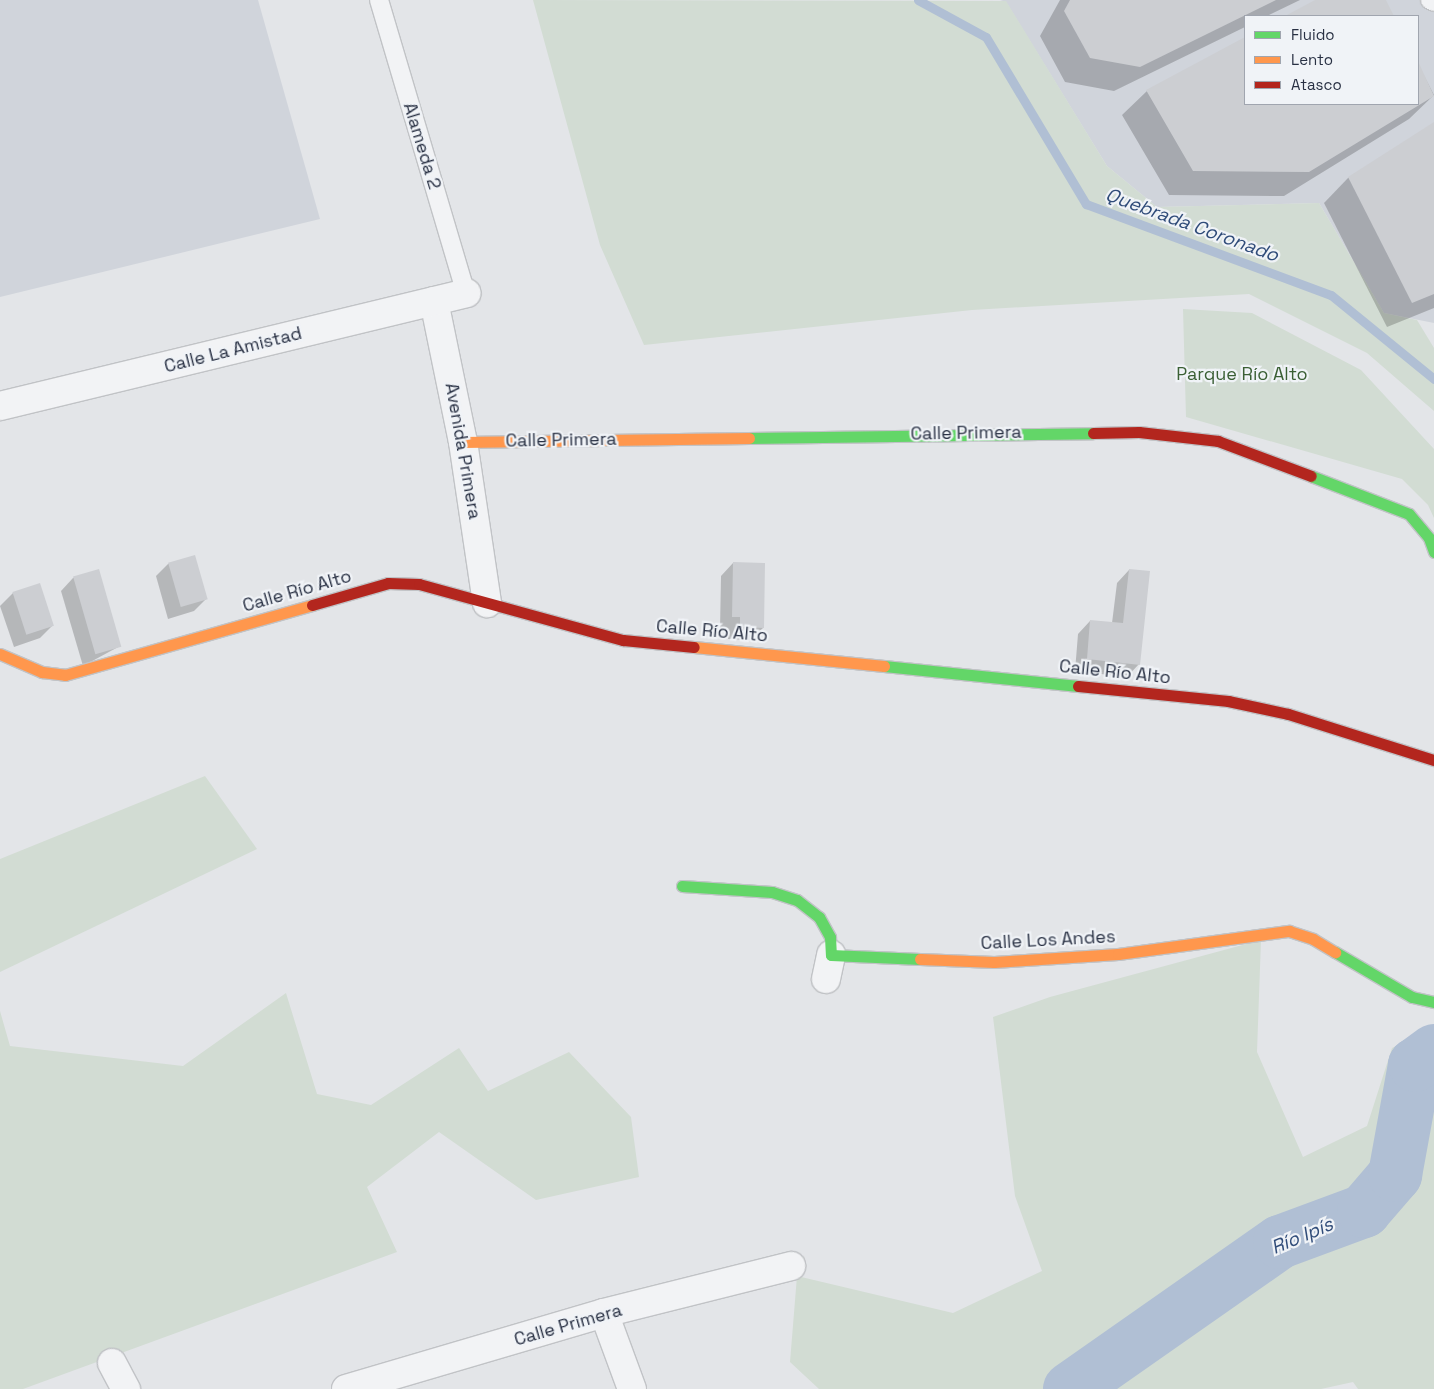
<!DOCTYPE html>
<meta charset="utf-8">
<style>
body{margin:0}
#map{position:relative;width:1434px;height:1389px;overflow:hidden;background:#e3e5e8;font-family:"Space Grotesk",sans-serif}
div>[style]{position:absolute}
[style*='--x']{left:calc(var(--x)*1px);top:calc(var(--y)*1px);width:calc(var(--w)*1px);rotate:calc(var(--a)*1deg)}
.built>*{inset:0;background:#d0d4db}
.green>*{inset:0;background:#d2dcd3}
.shadow>*{inset:0;background:#0003}
.stream>*{height:9px;margin:-4.5px;padding:0 4.5px;transform-origin:4.5px;border-radius:4.5px;background:#b0bfd4}
.river>*{height:54px;margin:-27px;padding:0 27px;transform-origin:27px;border-radius:27px;background:#b0bfd4}
.building>*{inset:0;background:#ccced2;transform-origin:0 0}
.roads{filter:drop-shadow(1px 0 #c1c3c6) drop-shadow(-1px 0 #c1c3c6) drop-shadow(0 1px #c1c3c6) drop-shadow(0 -1px #c1c3c6)}
.lane>*{height:18px;margin:-9px;padding:0 9px;transform-origin:9px;border-radius:9px;background:#f2f3f5}
.street>*{height:28px;margin:-14px;padding:0 14px;transform-origin:14px;border-radius:14px;background:#f2f3f5}
.fast>*{height:11px;margin:-5.5px;padding:0 5.5px;transform-origin:5.5px;border-radius:5.5px;background:#63d668}
.slow>*{height:11px;margin:-5.5px;padding:0 5.5px;transform-origin:5.5px;border-radius:5.5px;background:#ff974d}
.jam>*{height:11px;margin:-5.5px;padding:0 5.5px;transform-origin:5.5px;border-radius:5.5px;background:#b3261e}
span{translate:-50% -50%;white-space:nowrap;text-align:center;line-height:1.15;-webkit-text-stroke:4.5px #f0f3f7;paint-order:stroke}
.street-label{font-size:18px;color:#283043}
.park-label{font-size:18px;color:#3a5f34}
.water-label{font-size:19px;color:#304c79;font-style:italic}
.legend{position:absolute;left:1244px;top:15px;width:175px;height:90px;box-sizing:border-box;background:#f0f3f7;border:1px solid #a0a5af;margin:0;padding:6px 9px;list-style:none;font-size:15px;color:#283043}
.legend li{display:flex;align-items:center;gap:10px;height:25px}
.legend b{width:25px;border:1px solid #a0a5af}
</style>
<div id="map">
<div class="built">
<i style="clip-path:polygon(0 0,258px 0,320px 219px,0 297px)"></i>
<i style="clip-path:polygon(evenodd,1000px 0,1434px 0,1434px 323px,1384px 313px,1319px 203px,1157px 207px,1107px 166px,1006px 2px,1000px 0,1245px 16px,1418px 16px,1418px 104px,1245px 104px,1245px 16px)"></i>
</div>
<div class="green">
<i style="clip-path:polygon(533px 0,1006px 1px,1107px 166px,1157px 207px,1319px 203px,1384px 313px,1417px 320px,1434px 348px,1434px 411px,1367px 353px,1249px 294px,972px 310px,644px 345px,600px 245px)"></i>
<i style="clip-path:polygon(1183px 309px,1252px 313px,1361px 370px,1434px 449px,1434px 518px,1428px 505px,1402px 479px,1186px 417px)"></i>
<i style="clip-path:polygon(205px 776px,257px 849px,0 972px,0 859px)"></i>
<i style="clip-path:polygon(1261px 940px,1257px 1052px,1303px 1157px,1367px 1126px,1392px 1048px,1423px 1032px,1434px 1031px,1434px 1389px,1358px 1389px,1353px 1382px,1321px 1389px,819px 1389px,790px 1362px,797px 1276px,953px 1313px,1042px 1271px,1015px 1196px,993px 1017px,1050px 997px)"></i>
<i style="clip-path:polygon(286px 993px,317px 1094px,371px 1105px,459px 1048px,488px 1091px,569px 1052px,631px 1117px,639px 1177px,536px 1200px,439px 1132px,367px 1187px,397px 1252px,23px 1389px,0 1389px,0 1011px,10px 1046px,183px 1066px)"></i>
</div>
<div class="shadow">
<i style="clip-path:polygon(1060px 0,1300px 0,1267px 16px,1245px 16px,1245px 27px,1114px 91px,1065px 82px,1040px 36px)"></i>
<i style="clip-path:polygon(1318px 0,1384px 0,1393px 16px,1287px 16px)"></i>
<i style="clip-path:polygon(1245px 39px,1245px 104px,1418px 104px,1418px 64px,1434px 95px,1409px 119px,1284px 196px,1169px 195px,1122px 115px,1147px 91px)"></i>
<i style="clip-path:polygon(1434px 124px,1434px 308px,1387px 327px,1324px 203px,1348px 178px)"></i>
<i style="clip-path:polygon(194px 556px,206px 599px,194px 611px,168px 619px,156px 576px,168px 564px)"></i>
<i style="clip-path:polygon(733px 563px,763px 628px,750px 640px,728px 639px,728px 629px,720px 629px,721px 576px)"></i>
<i style="clip-path:polygon(1129px 570px,1139px 664px,1127px 677px,1075px 671px,1078px 634px,1090px 621px,1112px 623px,1117px 583px)"></i>
<i style="clip-path:polygon(98px 571px,120px 646px,83px 666px,61px 591px,73px 578px)"></i>
<i style="clip-path:polygon(13px 593px,53px 625px,40px 638px,14px 647px,0 606px)"></i>
</div>
<div class="stream">
<i style="--x:918;--y:0;--w:77;--a:28.6"></i>
<i style="--x:986;--y:37;--w:195;--a:59.1"></i>
<i style="--x:1086;--y:204;--w:261;--a:20.4"></i>
<i style="--x:1331;--y:295;--w:133;--a:39.2"></i>
</div>
<div class="river">
<i style="--x:1070;--y:1389;--w:256;--a:-35"></i>
<i style="--x:1280;--y:1242;--w:90;--a:-20.3"></i>
<i style="--x:1364;--y:1211;--w:48;--a:-49.3"></i>
<i style="--x:1395;--y:1175;--w:112;--a:-79.7"></i>
<i style="--x:1415;--y:1065;--w:24;--a:-36"></i>
</div>
<div class="building">
<i style="clip-path:polygon(1070px 0,1276px 0,1140px 67px,1090px 58px,1064px 11px)"></i>
<i style="clip-path:polygon(1315px 0,1386px 0,1394px 16px,1285px 16px)"></i>
<i style="clip-path:polygon(1245px 37px,1245px 104px,1418px 104px,1418px 61px,1434px 96px,1309px 172px,1193px 171px,1146px 90px)"></i>
<i style="clip-path:polygon(1434px 122px,1434px 294px,1412px 303px,1348px 177px)"></i>
<i style="left:195px;top:555px;width:46px;height:28px;rotate:74deg"></i>
<i style="clip-path:polygon(733px 562px,765px 563px,764px 628px,740px 627px,740px 617px,732px 617px)"></i>
<i style="left:99px;top:569px;width:81px;height:27px;rotate:74deg"></i>
<i style="clip-path:polygon(1129px 569px,1150px 571px,1140px 665px,1087px 659px,1090px 620px,1123px 623px)"></i>
<i style="left:40px;top:583px;width:45px;height:29px;rotate:72deg"></i>
</div>
<div class="roads">
<div class="lane">
<i style="--x:379;--y:0;--w:306;--a:73.5"></i>
<i style="--x:1430;--y:0;--w:4;--a:27"></i>
</div>
<div class="street">
<i style="--x:434;--y:301;--w:144;--a:78.4"></i>
<i style="--x:463;--y:442;--w:163;--a:81.5"></i>
<i style="--x:0;--y:406;--w:480;--a:-13.6"></i>
<i style="--x:826;--y:979;--w:25;--a:-78"></i>
<i style="--x:604;--y:1313;--w:81;--a:69.8"></i>
<i style="--x:112;--y:1363;--w:30;--a:62"></i>
<i style="--x:346;--y:1389;--w:269;--a:-16.4"></i>
<i style="--x:604;--y:1313;--w:193;--a:-14.1"></i>
</div>
<div class="fast">
<i style="--x:749;--y:438;--w:344;--a:-0.8"></i>
<i style="--x:1311;--y:476;--w:105;--a:21.2"></i>
<i style="--x:1409;--y:514;--w:31;--a:50"></i>
<i style="--x:1429;--y:538;--w:15;--a:70"></i>
<i style="--x:884;--y:666;--w:195;--a:5.9"></i>
<i style="--x:682;--y:886;--w:90;--a:3.8"></i>
<i style="--x:772;--y:892;--w:26;--a:18"></i>
<i style="--x:797;--y:900;--w:28;--a:38"></i>
<i style="--x:819;--y:917;--w:23;--a:61"></i>
<i style="--x:830;--y:937;--w:18;--a:87"></i>
<i style="--x:831;--y:955;--w:89;--a:2.6"></i>
<i style="--x:1335;--y:952;--w:89;--a:30.3"></i>
<i style="--x:1412;--y:997;--w:23;--a:13"></i>
</div>
<div class="slow">
<i style="--x:463;--y:442;--w:286;--a:-0.8"></i>
<i style="--x:694;--y:647;--w:191;--a:5.7"></i>
<i style="--x:0;--y:654;--w:46;--a:23.2"></i>
<i style="--x:42;--y:672;--w:23;--a:7"></i>
<i style="--x:65;--y:675;--w:257;--a:-15.8"></i>
<i style="--x:920;--y:959;--w:74;--a:2.3"></i>
<i style="--x:994;--y:962;--w:124;--a:-3.7"></i>
<i style="--x:1118;--y:954;--w:173;--a:-7.7"></i>
<i style="--x:1289;--y:931;--w:25;--a:18"></i>
<i style="--x:1313;--y:939;--w:26;--a:31"></i>
</div>
<div class="jam">
<i style="--x:1093;--y:433;--w:46;--a:-1.2"></i>
<i style="--x:1139;--y:432;--w:80;--a:6.5"></i>
<i style="--x:1218;--y:441;--w:99;--a:20.6"></i>
<i style="--x:312;--y:605;--w:79;--a:-16.1"></i>
<i style="--x:388;--y:583;--w:31;--a:2"></i>
<i style="--x:419;--y:584;--w:212;--a:15.4"></i>
<i style="--x:623;--y:640;--w:71;--a:5.6"></i>
<i style="--x:1078;--y:686;--w:151;--a:5.7"></i>
<i style="--x:1228;--y:701;--w:61;--a:12.2"></i>
<i style="--x:1288;--y:714;--w:153;--a:17.5"></i>
</div>
</div>
<div class="street-label">
<span style="left:422px;top:146px;rotate:73deg">Alameda 2</span>
<span style="left:233px;top:350px;rotate:-14deg">Calle La Amistad</span>
<span style="left:966px;top:433px;rotate:-1deg">Calle Primera</span>
<span style="left:561px;top:440px;rotate:-1deg">Calle Primera</span>
<span style="left:463px;top:451px;rotate:80deg">Avenida Primera</span>
<span style="left:297px;top:591px;rotate:-16deg">Calle Río Alto</span>
<span style="left:712px;top:631px;rotate:5deg">Calle Río Alto</span>
<span style="left:1115px;top:672px;rotate:6deg">Calle Río Alto</span>
<span style="left:1048px;top:940px;rotate:-3deg">Calle Los Andes</span>
<span style="left:568px;top:1325px;rotate:-16deg">Calle Primera</span>
</div>
<div class="park-label">
<span style="left:1242px;top:374px">Parque Río Alto</span>
</div>
<div class="water-label">
<span style="left:1192px;top:225px;rotate:20deg">Quebrada Coronado</span>
<span style="left:1302px;top:1236px;rotate:-23deg">Río Ipís</span>
</div>
<ul class="legend">
<li><b style="height:6px;background:#63d668"></b>Fluido</li>
<li><b style="height:6px;background:#ff974d"></b>Lento</li>
<li><b style="height:6px;background:#b3261e"></b>Atasco</li>
</ul>
</div>
